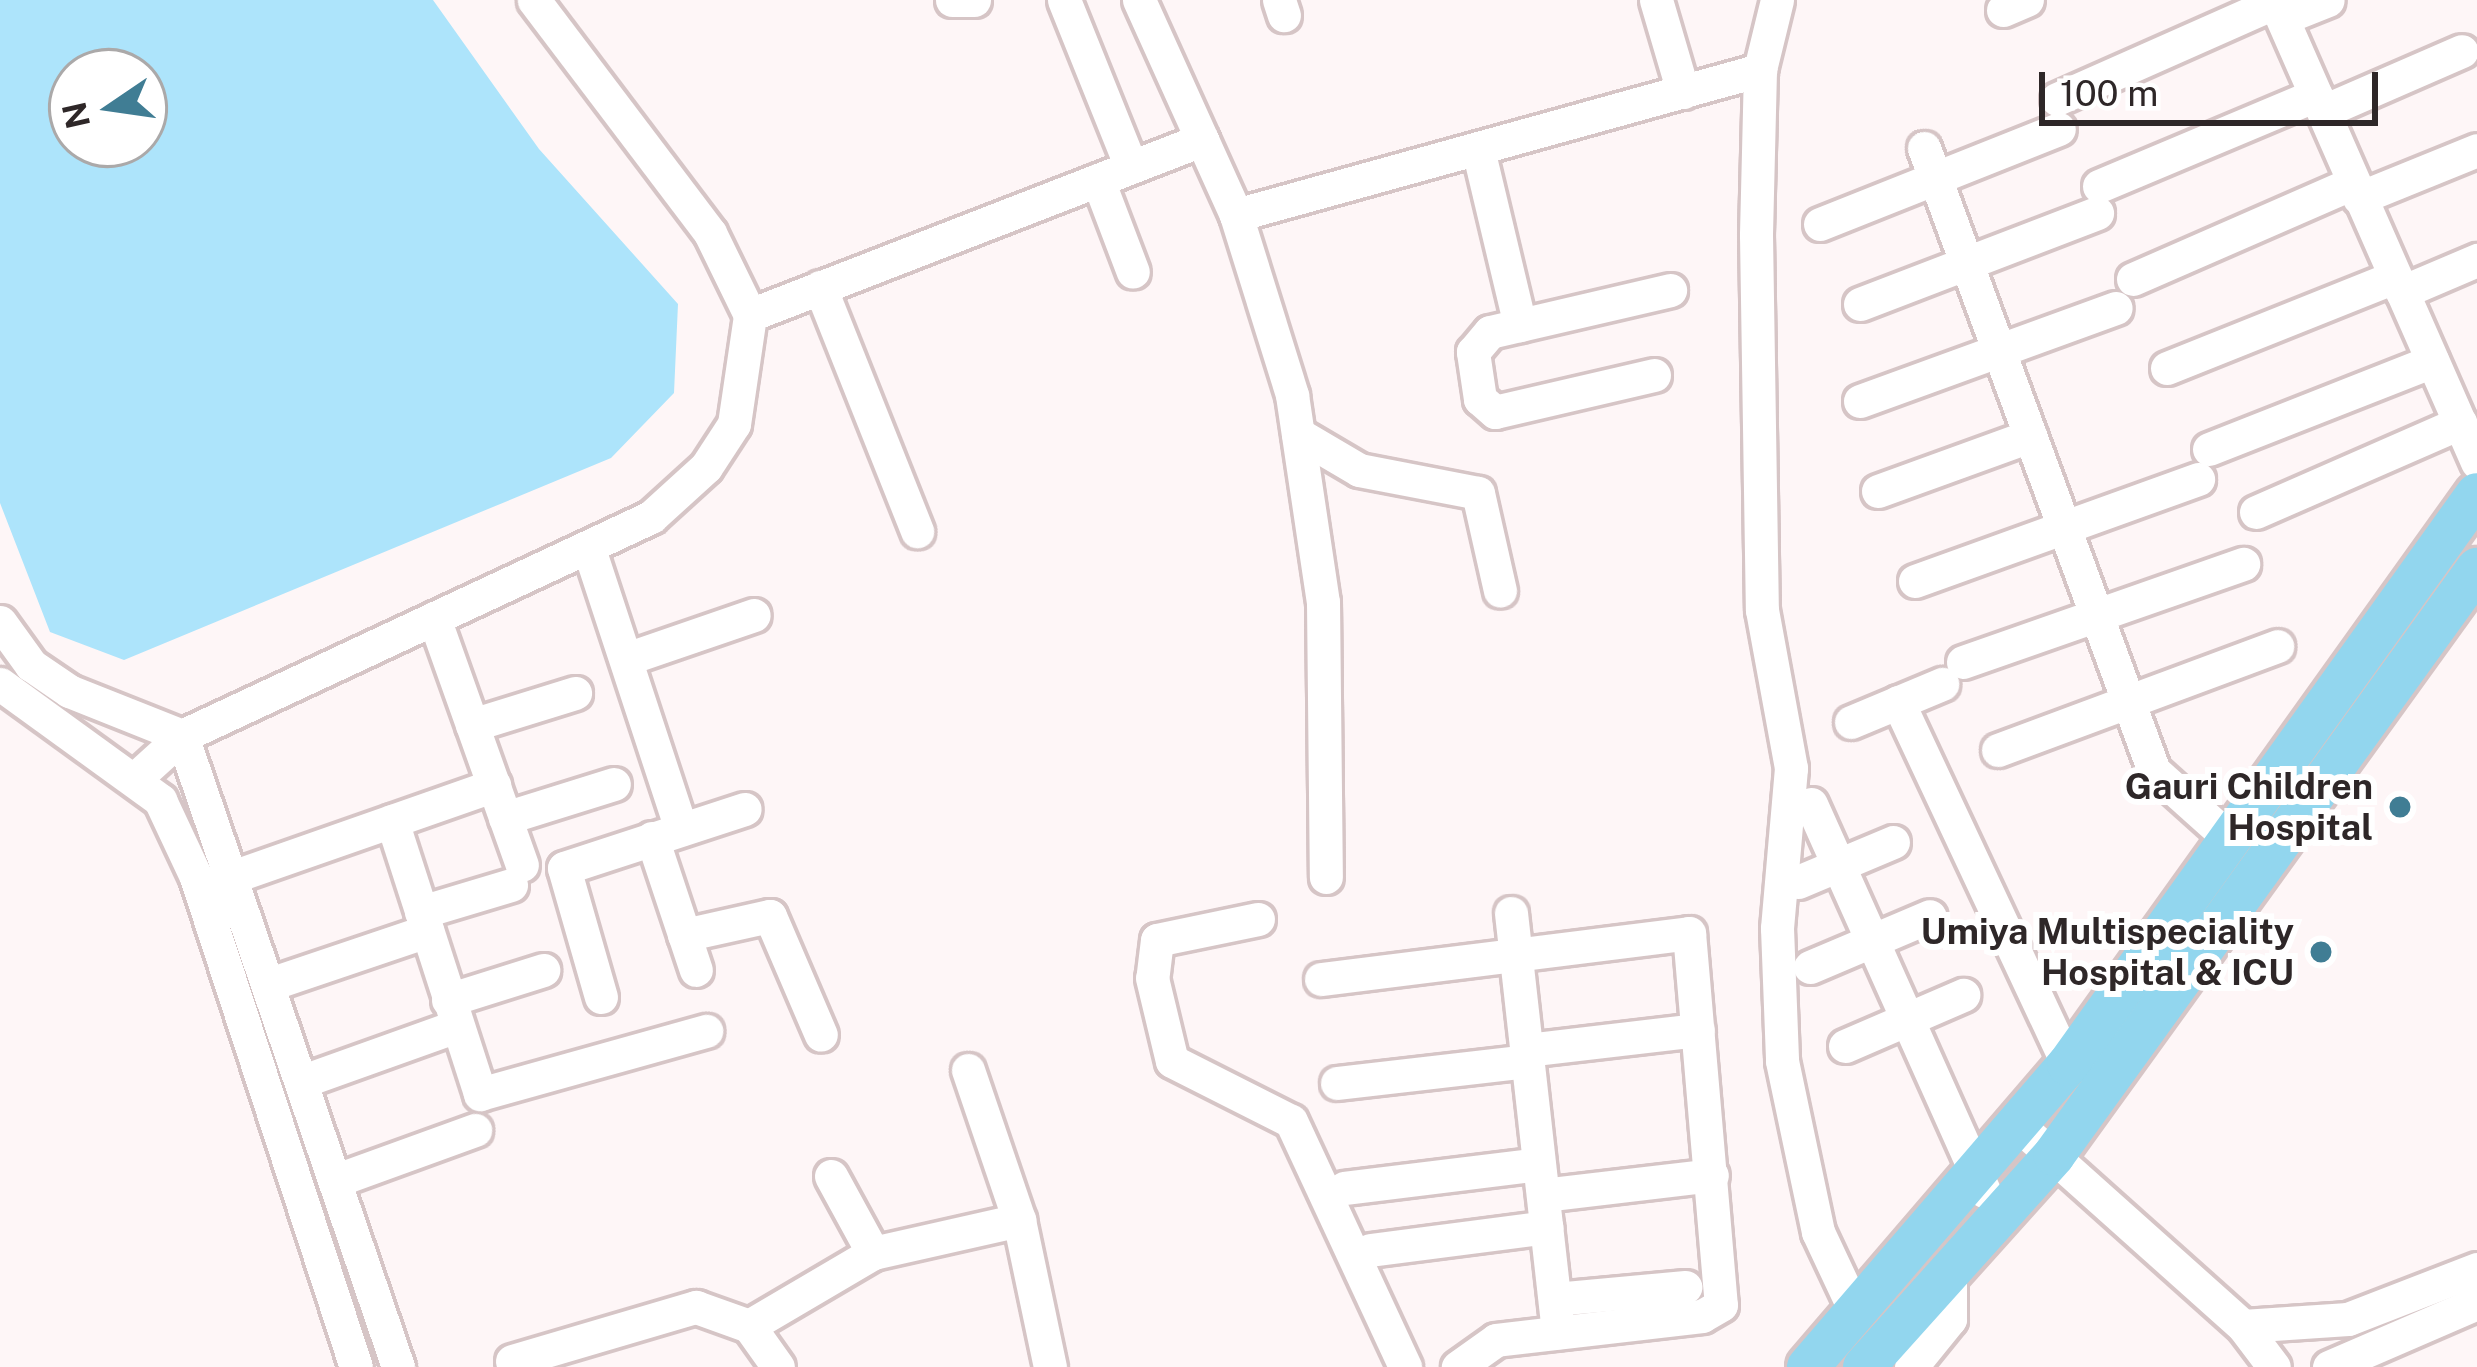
<!DOCTYPE html>
<style>
body{margin:0}
#map{position:relative;width:2477px;height:1367px;overflow:hidden;background:#fef6f7;font-family:"Public Sans",sans-serif}
div>[style]{position:absolute}
[style*='--x']{left:calc(var(--x)*1px);top:calc(var(--y)*1px);width:calc(var(--w)*1px);rotate:calc(var(--a)*1deg)}
.water>*{inset:0;background:#ade4fb}
.roads{filter:drop-shadow(3px 0 #d6c5c6) drop-shadow(-3px 0 #d6c5c6) drop-shadow(0 3px #d6c5c6) drop-shadow(0 -3px #d6c5c6)}
.minor>*{height:33px;margin:-16.5px;padding:0 16.5px;transform-origin:16.5px;border-radius:16.5px;background:#fff}
.major>*{height:42px;margin:-21px;padding:0 21px;transform-origin:21px;border-radius:21px;background:#92d6ee}
.dots>*{width:33px;height:33px;translate:-50% -50%;box-sizing:border-box;border:6px solid #fff;border-radius:50%}
span{translate:-50% -50%;white-space:nowrap;text-align:center;line-height:1.15;-webkit-text-stroke:12px #fff;paint-order:stroke}
.poi-label{font-size:36px;color:#2e2728;font-weight:700}
.right{translate:-100% -50%;text-align:right}
.north{position:absolute;left:48px;top:48px;width:120px;height:120px;box-sizing:border-box;background:#fff;border:3px solid #aba9a9;border-radius:50%;rotate:257deg;font-size:33px;font-weight:700;line-height:48px;text-align:center;color:#2e2728}
.north::after{content:'';display:block;margin:auto;width:42px;height:54px;background:#407d94;clip-path:polygon(50% 0,100% 100%,50% 72%,0 100%)}
.scale{position:absolute;left:2039px;top:72px;width:339px;height:54px;box-sizing:border-box;border:6px solid #2e2728;border-top:0;padding-left:15px;font-size:36px;line-height:42px;white-space:nowrap;color:#2e2728;-webkit-text-stroke:9px #fff;paint-order:stroke}
</style>
<div id="map">
<div class="water">
<i style="clip-path:polygon(evenodd,0 0,433px 0,539px 149px,678px 304px,674px 393px,611px 458px,124px 660px,50px 632px,0 503px,0 0,72px 72px,144px 72px,144px 144px,72px 144px,72px 72px)"></i>
</div>
<div class="roads">
<div class="minor">
<i style="--x:952;--y:0;--w:22;--a:0"></i>
<i style="--x:1064;--y:0;--w:180;--a:68.1"></i>
<i style="--x:1139;--y:0;--w:236;--a:65.7"></i>
<i style="--x:1236;--y:215;--w:189;--a:72.7"></i>
<i style="--x:1292;--y:395;--w:209;--a:81.5"></i>
<i style="--x:1323;--y:602;--w:275;--a:89.4"></i>
<i style="--x:1279;--y:0;--w:16;--a:72"></i>
<i style="--x:1656;--y:0;--w:96;--a:73.6"></i>
<i style="--x:1777;--y:0;--w:72;--a:103.7"></i>
<i style="--x:1760;--y:70;--w:165;--a:91.4"></i>
<i style="--x:1756;--y:235;--w:375;--a:89.1"></i>
<i style="--x:1762;--y:610;--w:161;--a:79.6"></i>
<i style="--x:1791;--y:768;--w:161;--a:95"></i>
<i style="--x:1777;--y:928;--w:133;--a:87.8"></i>
<i style="--x:1782;--y:1061;--w:175;--a:78.1"></i>
<i style="--x:1818;--y:1232;--w:89;--a:64.9"></i>
<i style="--x:2274;--y:0;--w:505;--a:66.28"></i>
<i style="--x:2003;--y:10;--w:26;--a:-23"></i>
<i style="--x:2283;--y:18;--w:48;--a:-21.8"></i>
<i style="--x:2057;--y:99;--w:240;--a:-23.9"></i>
<i style="--x:2324;--y:111;--w:150;--a:-23.5"></i>
<i style="--x:1924;--y:148;--w:664;--a:69.74"></i>
<i style="--x:2154;--y:771;--w:103;--a:41.9"></i>
<i style="--x:1478;--y:149;--w:181;--a:76.6"></i>
<i style="--x:1098;--y:180;--w:98;--a:69.2"></i>
<i style="--x:2099;--y:186;--w:235;--a:-22.8"></i>
<i style="--x:2359;--y:198;--w:127;--a:-22.1"></i>
<i style="--x:1236;--y:215;--w:544;--a:-15.47"></i>
<i style="--x:1820;--y:224;--w:257;--a:-21.7"></i>
<i style="--x:2133;--y:279;--w:240;--a:-23.6"></i>
<i style="--x:820;--y:287;--w:263;--a:68.3"></i>
<i style="--x:2402;--y:292;--w:82;--a:-23.1"></i>
<i style="--x:1860;--y:304;--w:254;--a:-21"></i>
<i style="--x:750;--y:315;--w:485;--a:-21.2"></i>
<i style="--x:2167;--y:368;--w:245;--a:-21.8"></i>
<i style="--x:1654;--y:375;--w:163;--a:166.9"></i>
<i style="--x:1495;--y:412;--w:20;--a:-139"></i>
<i style="--x:1480;--y:399;--w:48;--a:-98.5"></i>
<i style="--x:1473;--y:352;--w:26;--a:-50"></i>
<i style="--x:1490;--y:332;--w:185;--a:-13.1"></i>
<i style="--x:1860;--y:401;--w:272;--a:-20"></i>
<i style="--x:1298;--y:434;--w:71;--a:30.5"></i>
<i style="--x:1359;--y:470;--w:121;--a:10.9"></i>
<i style="--x:1478;--y:493;--w:100;--a:77.3"></i>
<i style="--x:2209;--y:449;--w:240;--a:-21.5"></i>
<i style="--x:1878;--y:491;--w:162;--a:-19.9"></i>
<i style="--x:2256;--y:512;--w:223;--a:-23.6"></i>
<i style="--x:589;--y:549;--w:295;--a:71.8"></i>
<i style="--x:1915;--y:581;--w:301;--a:-19.8"></i>
<i style="--x:434;--y:618;--w:262;--a:70.4"></i>
<i style="--x:0;--y:622;--w:53;--a:54.2"></i>
<i style="--x:31;--y:665;--w:46;--a:34.4"></i>
<i style="--x:69;--y:691;--w:122;--a:21.7"></i>
<i style="--x:182;--y:736;--w:667;--a:71.1"></i>
<i style="--x:626;--y:659;--w:135;--a:-19"></i>
<i style="--x:1963;--y:662;--w:297;--a:-19.3"></i>
<i style="--x:0;--y:684;--w:198;--a:35.9"></i>
<i style="--x:160;--y:800;--w:85;--a:64.9"></i>
<i style="--x:196;--y:877;--w:515;--a:71.92"></i>
<i style="--x:1898;--y:702;--w:401;--a:64.9"></i>
<i style="--x:1851;--y:722;--w:99;--a:-22.7"></i>
<i style="--x:472;--y:725;--w:108;--a:-17.3"></i>
<i style="--x:1998;--y:750;--w:298;--a:-20.4"></i>
<i style="--x:137;--y:777;--w:61;--a:-42.3"></i>
<i style="--x:182;--y:736;--w:518;--a:-25.03"></i>
<i style="--x:651;--y:517;--w:74;--a:-42.3"></i>
<i style="--x:706;--y:467;--w:51;--a:-56.9"></i>
<i style="--x:734;--y:424;--w:110;--a:-81.6"></i>
<i style="--x:750;--y:315;--w:91;--a:-116"></i>
<i style="--x:710;--y:233;--w:292;--a:-127.1"></i>
<i style="--x:1811;--y:804;--w:424;--a:65.9"></i>
<i style="--x:505;--y:818;--w:114;--a:-17.3"></i>
<i style="--x:392;--y:821;--w:287;--a:72.1"></i>
<i style="--x:480;--y:1094;--w:235;--a:-15.6"></i>
<i style="--x:652;--y:838;--w:139;--a:71.6"></i>
<i style="--x:232;--y:877;--w:278;--a:-19.3"></i>
<i style="--x:1798;--y:882;--w:103;--a:-22.8"></i>
<i style="--x:421;--y:912;--w:94;--a:-16.7"></i>
<i style="--x:1511;--y:913;--w:422;--a:83.6"></i>
<i style="--x:1258;--y:919;--w:103;--a:168.3"></i>
<i style="--x:1157;--y:940;--w:38;--a:97"></i>
<i style="--x:1152;--y:978;--w:85;--a:76.5"></i>
<i style="--x:1172;--y:1061;--w:133;--a:26.8"></i>
<i style="--x:1291;--y:1121;--w:271;--a:65.1"></i>
<i style="--x:684;--y:935;--w:88;--a:-12.5"></i>
<i style="--x:770;--y:916;--w:129;--a:66.8"></i>
<i style="--x:1810;--y:967;--w:130;--a:-23"></i>
<i style="--x:1321;--y:979;--w:371;--a:-7.1"></i>
<i style="--x:1689;--y:933;--w:373;--a:85.1"></i>
<i style="--x:1721;--y:1305;--w:22;--a:150"></i>
<i style="--x:1702;--y:1316;--w:207;--a:173.4"></i>
<i style="--x:1496;--y:1340;--w:47;--a:144.6"></i>
<i style="--x:270;--y:984;--w:166;--a:-18.7"></i>
<i style="--x:601;--y:997;--w:134;--a:-106"></i>
<i style="--x:564;--y:868;--w:190;--a:-18.1"></i>
<i style="--x:448;--y:1000;--w:100;--a:-17.5"></i>
<i style="--x:1845;--y:1046;--w:129;--a:-23.4"></i>
<i style="--x:1527;--y:1050;--w:172;--a:-6.7"></i>
<i style="--x:968;--y:1070;--w:158;--a:71.2"></i>
<i style="--x:1019;--y:1220;--w:150;--a:78.1"></i>
<i style="--x:303;--y:1081;--w:164;--a:-19.7"></i>
<i style="--x:1337;--y:1083;--w:192;--a:-6.6"></i>
<i style="--x:2017;--y:1124;--w:303;--a:41.8"></i>
<i style="--x:2243;--y:1326;--w:51;--a:52.9"></i>
<i style="--x:831;--y:1176;--w:88;--a:61.4"></i>
<i style="--x:337;--y:1180;--w:147;--a:-19.9"></i>
<i style="--x:1344;--y:1188;--w:196;--a:-7"></i>
<i style="--x:1543;--y:1195;--w:170;--a:-6.7"></i>
<i style="--x:1370;--y:1250;--w:178;--a:-7.4"></i>
<i style="--x:1555;--y:1299;--w:131;--a:-5.3"></i>
<i style="--x:749;--y:1326;--w:144;--a:-30.5"></i>
<i style="--x:873;--y:1253;--w:150;--a:-12.7"></i>
<i style="--x:2243;--y:1326;--w:105;--a:-3.8"></i>
<i style="--x:2348;--y:1319;--w:138;--a:-21.2"></i>
<i style="--x:512;--y:1361;--w:192;--a:-16.4"></i>
<i style="--x:696;--y:1307;--w:56;--a:19.7"></i>
<i style="--x:749;--y:1326;--w:50;--a:54.7"></i>
<i style="--x:1911;--y:1367;--w:62;--a:-50.9"></i>
<i style="--x:1950;--y:1319;--w:46;--a:-90"></i>
<i style="--x:2329;--y:1367;--w:161;--a:-23.4"></i>
</div>
<div class="major">
<i style="--x:1808;--y:1367;--w:399;--a:-49.3"></i>
<i style="--x:2068;--y:1065;--w:702;--a:-54.39"></i>
<i style="--x:1864;--y:1367;--w:285;--a:-48.1"></i>
<i style="--x:2054;--y:1155;--w:723;--a:-54.18"></i>
</div>
</div>
<div class="dots">
<i style="left:2400px;top:807px;background:#407d94"></i>
<i style="left:2321px;top:952px;background:#407d94"></i>
</div>
<div class="poi-label">
<span class="right" style="left:2373px;top:807px">Gauri Children<br>Hospital</span>
<span class="right" style="left:2294px;top:952px">Umiya Multispeciality<br>Hospital &amp; ICU</span>
</div>
<div class="north">N</div>
<div class="scale">100 m</div>
</div>
